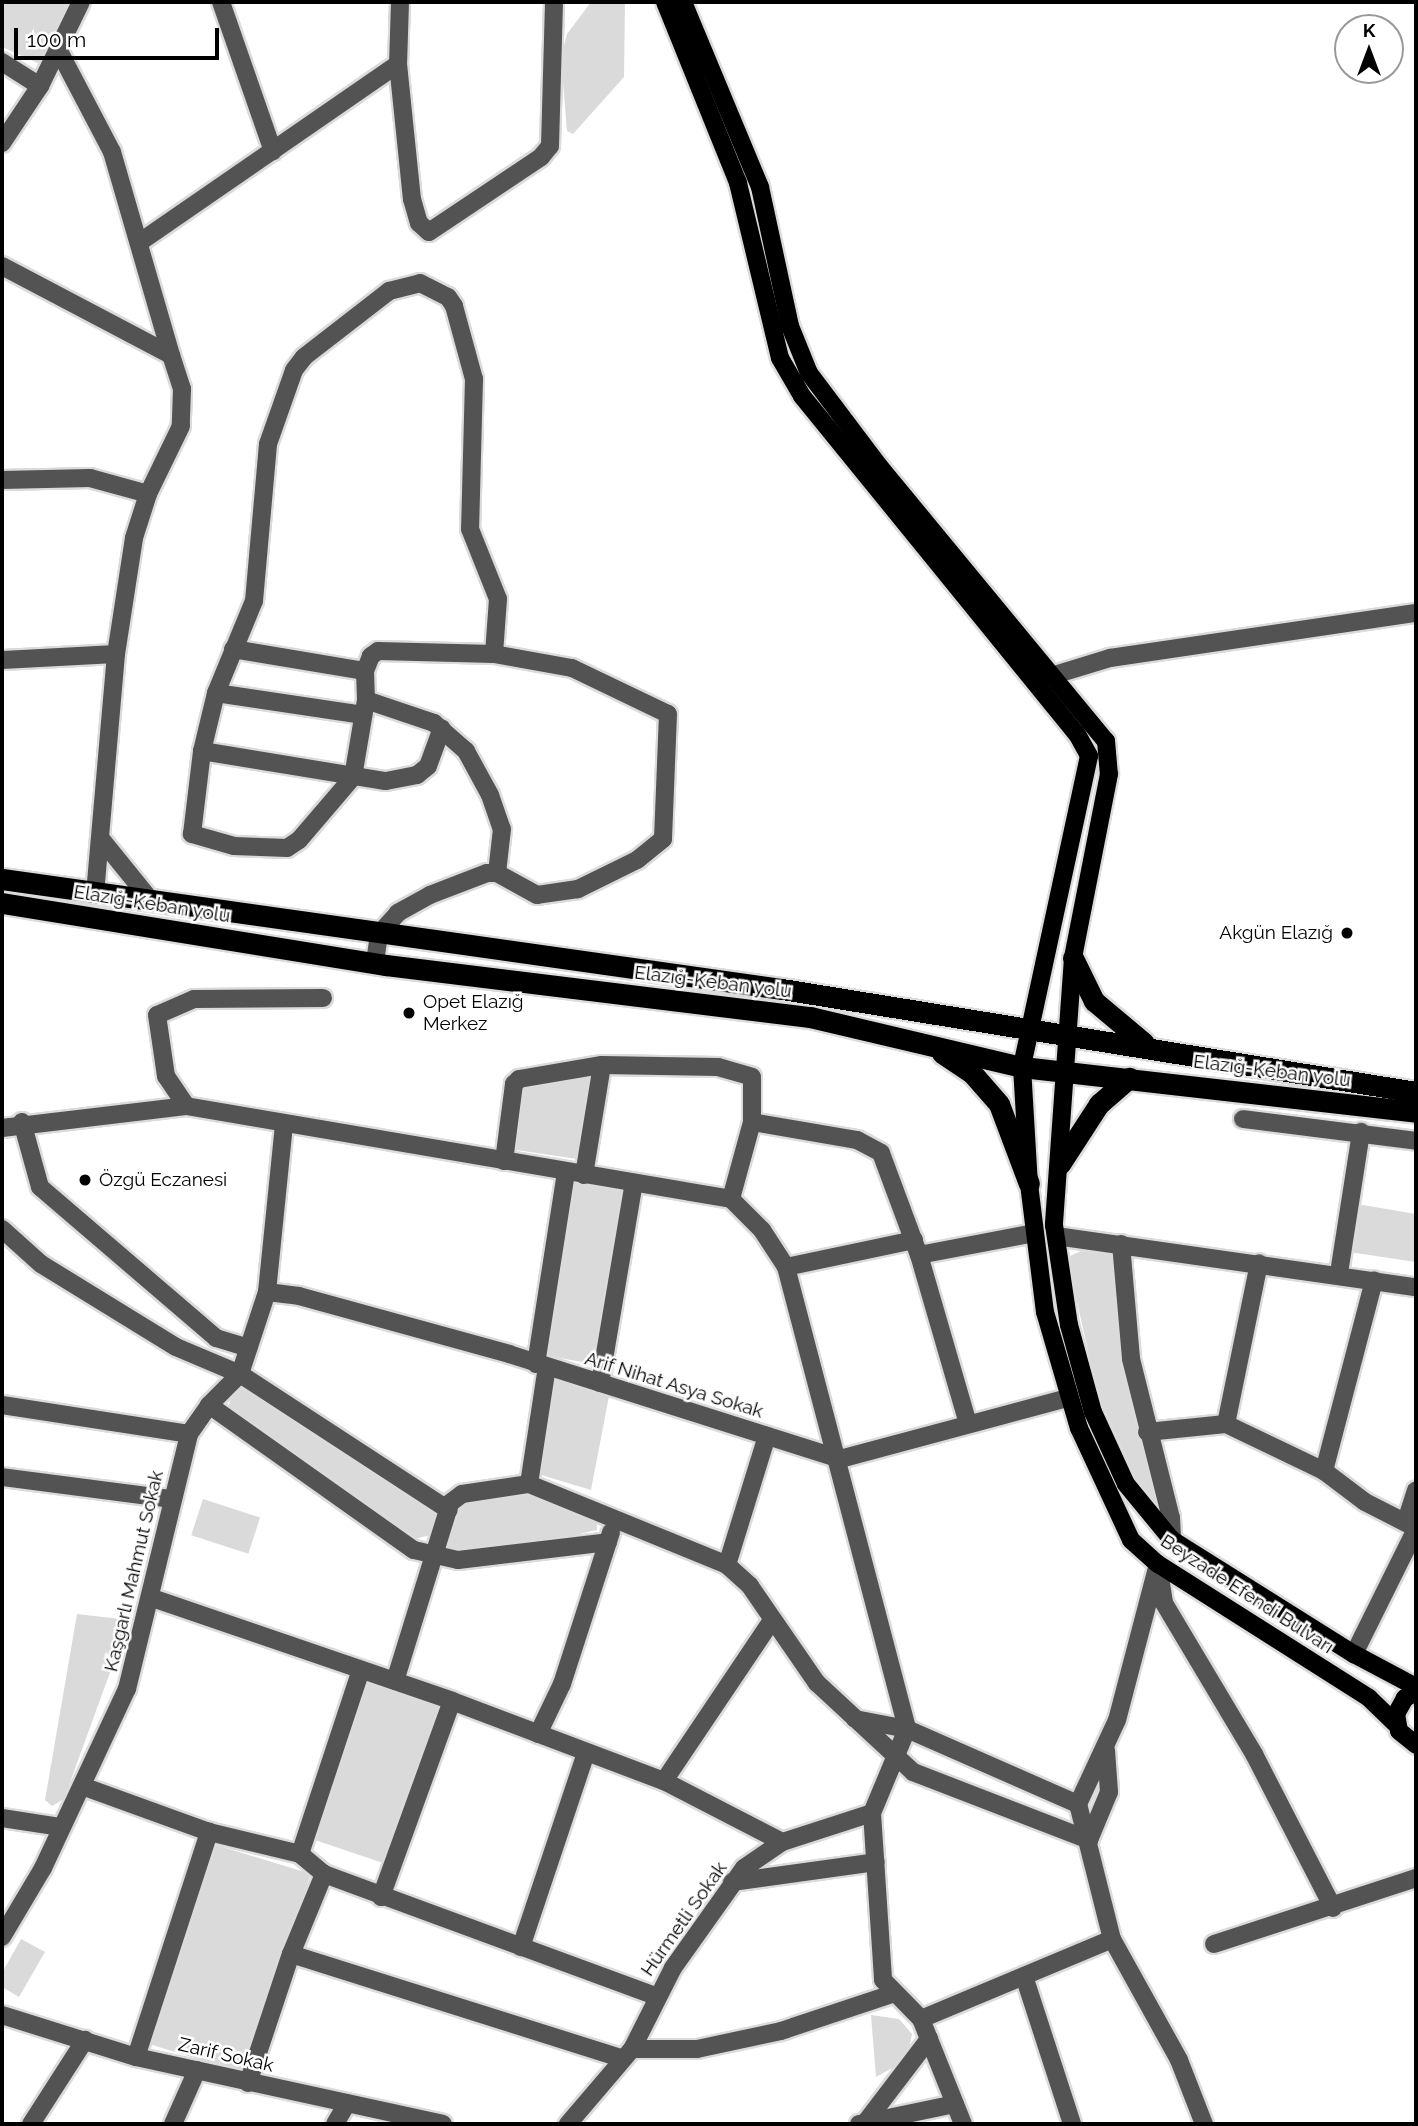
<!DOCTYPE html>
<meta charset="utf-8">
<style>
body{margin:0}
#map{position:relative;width:1418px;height:2126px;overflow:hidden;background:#fff;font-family:Raleway,sans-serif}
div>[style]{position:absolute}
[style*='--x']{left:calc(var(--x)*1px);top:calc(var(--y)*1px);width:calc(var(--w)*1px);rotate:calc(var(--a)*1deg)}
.green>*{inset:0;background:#dadada;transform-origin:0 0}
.roads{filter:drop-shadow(2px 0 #dbdbdb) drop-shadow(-2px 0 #dbdbdb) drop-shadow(0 2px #dbdbdb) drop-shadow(0 -2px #dbdbdb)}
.minor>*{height:18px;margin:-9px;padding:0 9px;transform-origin:9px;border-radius:9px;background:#535353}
.major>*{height:18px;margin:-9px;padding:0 9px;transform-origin:9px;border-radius:9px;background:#000}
.highway>*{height:21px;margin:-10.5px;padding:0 10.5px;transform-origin:10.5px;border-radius:10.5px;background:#000}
.dots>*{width:19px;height:19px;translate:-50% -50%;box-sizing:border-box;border:4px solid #fff;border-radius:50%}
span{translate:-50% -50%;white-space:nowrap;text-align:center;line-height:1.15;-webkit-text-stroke:5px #fff;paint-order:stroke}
.street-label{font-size:19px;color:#000}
.poi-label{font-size:19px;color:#000}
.right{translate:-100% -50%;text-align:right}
.left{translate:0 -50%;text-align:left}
.frame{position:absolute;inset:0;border:4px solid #000;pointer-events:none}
.north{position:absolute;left:1334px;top:14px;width:70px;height:70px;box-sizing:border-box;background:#fff;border:2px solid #999;border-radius:50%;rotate:0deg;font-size:19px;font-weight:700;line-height:28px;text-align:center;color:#000}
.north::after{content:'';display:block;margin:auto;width:24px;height:32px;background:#000;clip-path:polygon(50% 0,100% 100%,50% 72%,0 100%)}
.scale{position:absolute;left:14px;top:28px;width:205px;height:32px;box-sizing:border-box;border:4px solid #000;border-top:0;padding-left:9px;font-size:21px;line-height:24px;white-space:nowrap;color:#000;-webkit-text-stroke:5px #fff;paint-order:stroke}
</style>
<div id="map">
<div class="green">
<i style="clip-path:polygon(2px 2px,75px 2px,42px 65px,2px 47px)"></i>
<i style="clip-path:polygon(591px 2px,625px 2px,624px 77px,573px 134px,567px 131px,561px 57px,567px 34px)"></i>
<i style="clip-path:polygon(592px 1069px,577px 1159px,510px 1149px,519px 1082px)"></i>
<i style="left:575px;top:1178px;width:52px;height:180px;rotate:10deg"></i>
<i style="clip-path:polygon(1357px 1204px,1416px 1214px,1416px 1262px,1349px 1252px)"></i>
<i style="clip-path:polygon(1081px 1251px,1111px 1255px,1133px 1407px,1166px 1521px,1137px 1481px,1098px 1395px,1073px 1284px,1070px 1256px)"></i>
<i style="clip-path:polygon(553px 1375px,610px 1391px,591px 1490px,538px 1474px)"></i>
<i style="clip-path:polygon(244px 1385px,440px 1514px,434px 1534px,415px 1539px,228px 1409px,232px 1393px)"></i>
<i style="clip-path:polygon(532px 1490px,597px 1518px,597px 1530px,523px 1547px,445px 1552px,461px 1500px)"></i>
<i style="left:203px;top:1499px;width:60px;height:38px;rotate:18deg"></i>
<i style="clip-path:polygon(77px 1614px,129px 1620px,64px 1799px,52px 1806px,45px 1800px)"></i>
<i style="clip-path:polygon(367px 1682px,440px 1708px,386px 1864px,312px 1839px,361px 1686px)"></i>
<i style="left:213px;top:1844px;width:102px;height:210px;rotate:17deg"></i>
<i style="clip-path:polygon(21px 1939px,45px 1952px,19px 1997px,2px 1987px,2px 1973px)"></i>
<i style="clip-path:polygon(871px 2015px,899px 2019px,912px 2034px,909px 2049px,894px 2067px,876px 2077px)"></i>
</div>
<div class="roads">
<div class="minor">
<i style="--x:221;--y:2;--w:158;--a:70.8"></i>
<i style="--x:400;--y:2;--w:62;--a:91.8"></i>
<i style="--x:398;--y:64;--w:136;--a:84.1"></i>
<i style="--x:412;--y:199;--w:25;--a:74"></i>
<i style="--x:419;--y:223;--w:13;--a:42"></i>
<i style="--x:429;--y:232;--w:135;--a:-33.8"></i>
<i style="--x:541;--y:157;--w:14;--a:-51"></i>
<i style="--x:550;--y:146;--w:144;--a:-88.4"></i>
<i style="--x:59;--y:51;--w:114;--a:62.3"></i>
<i style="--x:112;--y:152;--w:211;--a:73.8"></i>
<i style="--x:2;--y:62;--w:45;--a:32.3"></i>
<i style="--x:2;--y:143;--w:69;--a:-56.3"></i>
<i style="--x:40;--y:86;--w:93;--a:-64"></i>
<i style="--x:140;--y:242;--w:313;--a:-34.6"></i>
<i style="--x:2;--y:266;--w:191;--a:27.8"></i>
<i style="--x:171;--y:355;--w:36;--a:72"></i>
<i style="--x:182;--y:389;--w:37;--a:92"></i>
<i style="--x:181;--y:426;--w:76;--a:115.9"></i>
<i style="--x:148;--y:494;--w:46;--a:107.7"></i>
<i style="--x:134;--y:538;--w:117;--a:98.8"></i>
<i style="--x:116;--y:654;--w:240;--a:95"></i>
<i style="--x:2;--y:480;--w:88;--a:-1.3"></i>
<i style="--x:90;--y:478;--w:60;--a:15.4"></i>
<i style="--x:233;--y:649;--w:134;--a:9.5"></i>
<i style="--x:494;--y:654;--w:116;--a:-178.5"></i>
<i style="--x:378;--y:651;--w:9;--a:144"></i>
<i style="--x:371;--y:656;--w:16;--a:112"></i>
<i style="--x:365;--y:671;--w:29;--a:88"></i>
<i style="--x:366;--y:700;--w:72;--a:18.7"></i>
<i style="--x:434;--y:723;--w:43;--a:41.2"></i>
<i style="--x:466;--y:751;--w:50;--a:61.4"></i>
<i style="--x:490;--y:795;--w:36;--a:71"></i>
<i style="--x:502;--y:829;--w:44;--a:96.5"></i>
<i style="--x:2;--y:660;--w:114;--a:-3"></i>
<i style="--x:1051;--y:676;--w:62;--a:-17"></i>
<i style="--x:1110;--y:658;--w:309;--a:-8.4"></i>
<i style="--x:216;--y:693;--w:149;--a:8.5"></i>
<i style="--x:366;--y:700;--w:78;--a:99.6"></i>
<i style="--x:353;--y:777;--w:83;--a:130.6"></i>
<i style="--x:299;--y:840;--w:14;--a:146"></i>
<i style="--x:287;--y:848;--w:53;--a:-177.8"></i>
<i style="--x:234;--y:846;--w:44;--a:-164.1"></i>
<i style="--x:192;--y:834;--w:84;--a:-83.1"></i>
<i style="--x:202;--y:751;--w:60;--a:-76.4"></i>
<i style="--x:216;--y:693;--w:100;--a:-67.6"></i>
<i style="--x:254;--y:601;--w:158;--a:-84.9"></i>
<i style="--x:268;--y:444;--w:78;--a:-70.6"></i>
<i style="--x:294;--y:370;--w:16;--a:-52"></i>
<i style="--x:304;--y:357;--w:108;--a:-37.8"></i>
<i style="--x:389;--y:291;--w:32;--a:-14"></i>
<i style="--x:420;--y:283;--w:31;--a:27"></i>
<i style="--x:448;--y:297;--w:11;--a:56"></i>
<i style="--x:454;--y:306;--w:76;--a:74.7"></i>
<i style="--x:474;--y:379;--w:150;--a:91.5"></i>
<i style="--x:470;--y:529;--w:75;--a:68.2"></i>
<i style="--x:498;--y:599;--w:55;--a:94.2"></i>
<i style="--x:494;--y:654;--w:79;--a:10.2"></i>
<i style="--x:572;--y:668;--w:106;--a:25.6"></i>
<i style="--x:668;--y:714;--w:125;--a:92.3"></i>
<i style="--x:663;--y:839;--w:33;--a:141"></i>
<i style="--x:637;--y:860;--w:66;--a:153.8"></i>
<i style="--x:578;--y:889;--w:41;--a:171.7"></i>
<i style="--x:537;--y:895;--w:46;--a:-151.2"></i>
<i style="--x:497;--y:873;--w:10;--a:180"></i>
<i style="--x:487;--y:873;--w:61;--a:158.9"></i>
<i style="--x:430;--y:895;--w:37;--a:151"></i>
<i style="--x:398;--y:913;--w:28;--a:132"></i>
<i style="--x:379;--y:934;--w:30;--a:98"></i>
<i style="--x:202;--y:751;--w:186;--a:9.3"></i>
<i style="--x:386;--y:781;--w:32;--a:-11"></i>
<i style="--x:417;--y:775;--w:14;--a:-39"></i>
<i style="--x:428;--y:766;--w:40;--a:-69.8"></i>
<i style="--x:101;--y:839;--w:81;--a:51"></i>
<i style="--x:323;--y:998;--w:129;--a:179.6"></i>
<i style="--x:194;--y:999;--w:40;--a:156.6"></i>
<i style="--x:157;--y:1015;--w:62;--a:81.6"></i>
<i style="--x:166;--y:1076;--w:36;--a:56"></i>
<i style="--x:186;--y:1106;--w:553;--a:9.68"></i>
<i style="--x:1243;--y:1119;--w:174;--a:7.2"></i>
<i style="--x:22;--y:1122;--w:67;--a:74.5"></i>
<i style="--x:40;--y:1187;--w:232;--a:40.6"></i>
<i style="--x:216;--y:1338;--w:34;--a:17"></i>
<i style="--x:752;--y:1122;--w:107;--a:9.7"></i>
<i style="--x:857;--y:1140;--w:27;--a:28"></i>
<i style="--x:881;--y:1153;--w:109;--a:69.6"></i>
<i style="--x:919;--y:1255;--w:176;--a:73.8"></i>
<i style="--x:2;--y:1128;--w:185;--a:-6.8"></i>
<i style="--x:504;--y:1161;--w:78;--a:-82.6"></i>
<i style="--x:514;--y:1084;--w:7;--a:-45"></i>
<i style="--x:519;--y:1079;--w:84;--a:-9.6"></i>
<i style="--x:602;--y:1065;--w:116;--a:1"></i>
<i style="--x:718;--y:1067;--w:35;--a:16"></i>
<i style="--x:752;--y:1077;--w:45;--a:90"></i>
<i style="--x:752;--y:1122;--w:80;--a:105.3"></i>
<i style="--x:731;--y:1199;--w:44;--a:45"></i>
<i style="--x:762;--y:1230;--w:44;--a:57"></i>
<i style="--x:786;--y:1267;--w:478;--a:75.3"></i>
<i style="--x:907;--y:1729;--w:91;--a:112.6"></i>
<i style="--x:872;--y:1813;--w:95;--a:162.1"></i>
<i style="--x:782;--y:1842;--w:46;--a:145.6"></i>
<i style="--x:744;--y:1868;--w:123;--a:125.4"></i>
<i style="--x:673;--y:1968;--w:91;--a:116.8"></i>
<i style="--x:632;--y:2049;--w:99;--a:130.5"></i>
<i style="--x:584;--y:1175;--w:111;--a:-80.7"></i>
<i style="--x:2;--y:1229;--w:52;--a:41.9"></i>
<i style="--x:41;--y:1264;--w:158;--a:31.6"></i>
<i style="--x:176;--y:1347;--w:69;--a:22.9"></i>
<i style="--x:240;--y:1374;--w:249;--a:33.1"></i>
<i style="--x:1056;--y:1236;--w:364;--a:8.1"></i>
<i style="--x:1121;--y:1244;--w:115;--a:85"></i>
<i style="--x:1131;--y:1359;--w:164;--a:75.9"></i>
<i style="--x:1171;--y:1518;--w:22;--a:87"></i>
<i style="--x:919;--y:1255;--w:117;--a:-10.8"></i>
<i style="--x:786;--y:1267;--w:131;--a:-11.9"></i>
<i style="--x:1339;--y:1273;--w:143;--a:-81.1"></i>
<i style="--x:267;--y:1292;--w:32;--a:7"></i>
<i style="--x:299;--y:1296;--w:218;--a:15.4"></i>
<i style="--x:509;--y:1354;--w:347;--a:17.6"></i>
<i style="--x:840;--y:1459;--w:236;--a:-15"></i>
<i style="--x:536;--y:1364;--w:194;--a:-81.1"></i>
<i style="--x:600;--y:1383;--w:203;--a:-80.4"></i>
<i style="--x:2;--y:1405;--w:189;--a:8.8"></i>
<i style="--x:209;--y:1405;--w:251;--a:35.3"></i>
<i style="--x:414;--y:1550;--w:45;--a:12.8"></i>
<i style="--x:458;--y:1560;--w:151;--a:-6.8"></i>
<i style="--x:1226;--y:1424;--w:164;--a:-78.4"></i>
<i style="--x:1147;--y:1432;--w:79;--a:-5.8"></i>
<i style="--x:1226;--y:1424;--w:109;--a:25.6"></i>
<i style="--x:1324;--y:1471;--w:51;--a:37.1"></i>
<i style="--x:1365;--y:1502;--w:57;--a:27"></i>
<i style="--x:1324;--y:1471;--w:197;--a:-75.3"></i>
<i style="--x:2;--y:1477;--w:170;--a:7.4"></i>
<i style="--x:529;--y:1484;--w:214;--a:22.2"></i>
<i style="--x:727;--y:1565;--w:31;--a:42"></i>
<i style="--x:750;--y:1586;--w:118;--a:55.4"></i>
<i style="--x:817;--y:1683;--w:131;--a:42.8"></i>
<i style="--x:913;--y:1772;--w:189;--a:21.1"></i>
<i style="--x:1406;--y:1521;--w:32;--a:-72"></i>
<i style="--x:1158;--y:1564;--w:161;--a:104.7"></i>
<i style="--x:1117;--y:1720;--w:93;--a:114.9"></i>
<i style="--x:1078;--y:1804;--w:139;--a:75.9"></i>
<i style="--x:1112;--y:1939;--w:138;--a:61"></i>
<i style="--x:1179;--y:2060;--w:69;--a:68.7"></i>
<i style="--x:727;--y:1565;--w:135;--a:-72.8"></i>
<i style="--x:1159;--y:1571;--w:32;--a:81"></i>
<i style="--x:1164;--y:1603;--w:176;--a:59.2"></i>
<i style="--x:1254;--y:1754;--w:173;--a:62.8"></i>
<i style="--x:152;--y:1598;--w:317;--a:18.9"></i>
<i style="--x:452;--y:1701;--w:227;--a:20.7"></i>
<i style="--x:664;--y:1781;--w:133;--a:27.3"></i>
<i style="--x:1354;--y:1654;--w:140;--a:-63.6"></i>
<i style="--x:395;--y:1681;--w:186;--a:-72.8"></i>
<i style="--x:450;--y:1503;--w:15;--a:-37"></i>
<i style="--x:462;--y:1494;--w:68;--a:-8.5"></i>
<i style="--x:529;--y:1484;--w:118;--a:-81.3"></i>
<i style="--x:855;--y:1719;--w:53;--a:10.9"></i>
<i style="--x:907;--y:1729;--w:187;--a:23.7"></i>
<i style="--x:538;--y:1734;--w:55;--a:-64.4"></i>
<i style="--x:562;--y:1684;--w:160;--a:-72.1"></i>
<i style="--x:664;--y:1781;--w:192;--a:-56.1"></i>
<i style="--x:82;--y:1786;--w:135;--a:19.9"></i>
<i style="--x:209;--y:1832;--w:94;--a:13.6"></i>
<i style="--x:300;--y:1854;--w:31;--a:40"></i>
<i style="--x:324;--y:1874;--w:354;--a:20.2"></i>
<i style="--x:872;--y:1813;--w:167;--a:86.2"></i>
<i style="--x:883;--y:1980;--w:54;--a:45.7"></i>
<i style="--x:921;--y:2019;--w:113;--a:68.2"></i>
<i style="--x:2;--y:1818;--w:60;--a:8.7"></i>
<i style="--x:1089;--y:1840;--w:52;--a:-67.4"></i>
<i style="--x:1109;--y:1792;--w:42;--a:-94.1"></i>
<i style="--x:300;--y:1854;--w:194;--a:-71.7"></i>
<i style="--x:732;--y:1882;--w:145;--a:-7.9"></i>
<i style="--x:381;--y:1897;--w:208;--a:-70.1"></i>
<i style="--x:2;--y:1937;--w:80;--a:-59.3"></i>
<i style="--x:43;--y:1868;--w:198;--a:-64.9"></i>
<i style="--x:127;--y:1689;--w:262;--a:-76.3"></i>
<i style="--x:189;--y:1434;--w:35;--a:-55"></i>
<i style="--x:209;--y:1405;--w:44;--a:-45"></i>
<i style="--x:240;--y:1374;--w:86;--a:-71.8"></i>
<i style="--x:267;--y:1292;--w:169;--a:-84.2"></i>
<i style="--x:1214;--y:1944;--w:213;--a:-18.1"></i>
<i style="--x:521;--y:1947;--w:205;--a:-71.5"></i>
<i style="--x:291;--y:1954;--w:346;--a:17.5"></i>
<i style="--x:1024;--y:1976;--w:156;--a:72"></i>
<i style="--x:2;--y:2015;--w:140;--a:17.4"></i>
<i style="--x:136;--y:2057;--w:314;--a:12.3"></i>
<i style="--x:921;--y:2019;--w:207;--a:-22.7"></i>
<i style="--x:632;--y:2049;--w:65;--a:0"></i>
<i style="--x:697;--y:2049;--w:86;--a:-12.1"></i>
<i style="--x:781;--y:2031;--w:117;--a:-18.4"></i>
<i style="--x:136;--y:2057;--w:237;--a:-72"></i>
<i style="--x:248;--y:2083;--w:136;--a:-71.6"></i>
<i style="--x:291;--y:1954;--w:87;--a:-67.6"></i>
<i style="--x:865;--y:2123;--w:106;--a:-52.7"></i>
<i style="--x:31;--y:2124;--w:100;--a:-57.3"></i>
<i style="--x:173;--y:2124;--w:59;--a:-66"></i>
<i style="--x:335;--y:2124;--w:24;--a:-60"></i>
<i style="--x:859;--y:2124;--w:98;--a:-11.8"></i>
</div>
<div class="major">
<i style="--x:665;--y:2;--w:195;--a:68"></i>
<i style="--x:738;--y:183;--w:180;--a:76.5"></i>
<i style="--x:780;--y:358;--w:44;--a:59.9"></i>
<i style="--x:802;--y:396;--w:436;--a:50.9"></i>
<i style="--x:1077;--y:734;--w:25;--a:61"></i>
<i style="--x:1089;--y:756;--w:318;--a:102.2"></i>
<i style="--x:1022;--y:1067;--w:117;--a:86.6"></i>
<i style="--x:1029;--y:1184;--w:129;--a:82.9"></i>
<i style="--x:1045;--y:1312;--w:121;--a:73.7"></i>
<i style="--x:1079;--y:1428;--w:123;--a:65.1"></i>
<i style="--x:1131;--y:1540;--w:36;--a:42"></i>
<i style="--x:1158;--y:1564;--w:250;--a:32.4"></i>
<i style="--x:1369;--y:1698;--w:37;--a:44"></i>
<i style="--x:683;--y:2;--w:200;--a:67.4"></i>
<i style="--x:760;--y:187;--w:142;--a:77.8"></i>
<i style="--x:790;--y:326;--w:51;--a:68"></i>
<i style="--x:809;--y:373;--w:116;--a:53"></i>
<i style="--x:879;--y:466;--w:357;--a:50.5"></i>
<i style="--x:1106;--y:741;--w:33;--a:85"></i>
<i style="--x:1109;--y:774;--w:187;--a:101.1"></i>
<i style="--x:1073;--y:958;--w:268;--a:94.1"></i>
<i style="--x:1054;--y:1225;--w:101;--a:81.5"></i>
<i style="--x:1069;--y:1325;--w:90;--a:74.6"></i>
<i style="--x:1093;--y:1412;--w:79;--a:65.4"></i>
<i style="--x:1126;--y:1484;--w:72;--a:50.6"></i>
<i style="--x:1172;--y:1540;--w:215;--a:32.1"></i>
<i style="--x:1354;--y:1654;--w:70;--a:28"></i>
<i style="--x:1416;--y:1692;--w:13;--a:151"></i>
<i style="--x:1405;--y:1698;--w:18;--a:119"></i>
<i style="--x:1396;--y:1714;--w:17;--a:80"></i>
<i style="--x:1399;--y:1731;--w:22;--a:39"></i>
</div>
<div class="highway">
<i style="--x:2;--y:879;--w:788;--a:8.03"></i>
<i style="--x:782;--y:989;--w:642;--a:9.23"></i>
<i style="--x:2;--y:903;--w:389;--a:9.2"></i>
<i style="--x:386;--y:965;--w:427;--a:7"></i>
<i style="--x:810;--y:1017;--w:218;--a:13.3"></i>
<i style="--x:1022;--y:1067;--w:397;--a:6.5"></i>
<i style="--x:1073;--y:958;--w:48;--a:64"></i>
<i style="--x:1094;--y:1001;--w:65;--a:40"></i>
<i style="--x:942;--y:1053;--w:36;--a:34"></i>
<i style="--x:972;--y:1073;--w:41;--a:48.9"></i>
<i style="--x:999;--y:1104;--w:85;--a:69.4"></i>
<i style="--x:1060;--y:1164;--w:72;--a:-57"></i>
<i style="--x:1099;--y:1104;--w:40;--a:-41"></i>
</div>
</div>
<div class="dots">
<i style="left:1347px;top:933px;background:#000"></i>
<i style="left:409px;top:1013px;background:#000"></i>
<i style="left:85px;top:1180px;background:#000"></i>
</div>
<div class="street-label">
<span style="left:152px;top:904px;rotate:9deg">Elazığ-Keban yolu</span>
<span style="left:713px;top:982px;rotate:7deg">Elazığ-Keban yolu</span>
<span style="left:1272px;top:1071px;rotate:7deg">Elazığ-Keban yolu</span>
<span style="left:674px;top:1385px;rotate:17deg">Arif Nihat Asya Sokak</span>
<span style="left:134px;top:1571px;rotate:-77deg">Kaşgarlı Mahmut Sokak</span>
<span style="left:1247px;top:1594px;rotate:33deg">Beyzade Efendi Bulvarı</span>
<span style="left:684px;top:1919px;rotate:-55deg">Hürmetli Sokak</span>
<span style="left:226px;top:2055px;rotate:13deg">Zarif Sokak</span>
</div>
<div class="poi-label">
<span class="right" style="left:1333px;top:933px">Akgün Elazığ</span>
<span class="left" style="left:423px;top:1013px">Opet Elazığ<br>Merkez</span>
<span class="left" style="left:99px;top:1180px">Özgü Eczanesi</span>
</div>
<div class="frame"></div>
<div class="north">K</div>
<div class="scale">100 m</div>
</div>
